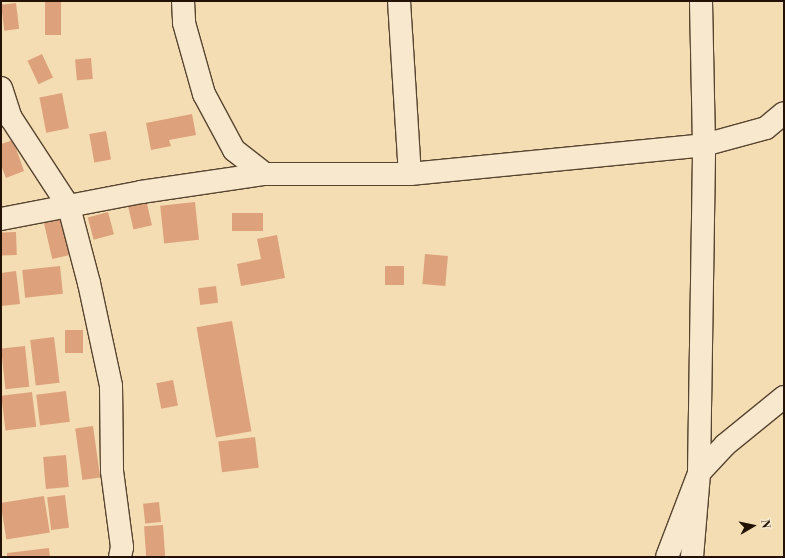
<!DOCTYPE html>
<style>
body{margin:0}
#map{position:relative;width:785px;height:558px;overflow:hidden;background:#f4ddb3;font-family:"Libre Bodoni",serif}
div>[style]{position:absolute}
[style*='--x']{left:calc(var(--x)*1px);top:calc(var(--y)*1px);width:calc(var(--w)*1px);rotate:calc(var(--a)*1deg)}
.building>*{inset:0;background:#dda27c;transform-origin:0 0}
.roads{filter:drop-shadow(1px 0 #574430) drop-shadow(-1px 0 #574430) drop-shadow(0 1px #574430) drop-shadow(0 -1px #574430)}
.street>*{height:22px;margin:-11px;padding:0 11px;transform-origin:11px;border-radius:11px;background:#f8e9ce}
span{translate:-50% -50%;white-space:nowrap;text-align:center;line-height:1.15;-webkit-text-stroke:3.5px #f8e9ce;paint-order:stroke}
.frame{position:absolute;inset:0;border:2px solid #231104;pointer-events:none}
.north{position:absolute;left:733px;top:506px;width:40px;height:40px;-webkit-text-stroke:3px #f8e9ce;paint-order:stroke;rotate:81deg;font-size:11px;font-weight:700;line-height:16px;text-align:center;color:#231104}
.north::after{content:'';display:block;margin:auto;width:14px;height:18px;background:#231104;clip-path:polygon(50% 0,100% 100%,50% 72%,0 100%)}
</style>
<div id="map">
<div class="building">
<i style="left:45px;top:1px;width:16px;height:34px"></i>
<i style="left:16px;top:3px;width:26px;height:15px;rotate:83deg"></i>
<i style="left:42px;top:54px;width:26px;height:16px;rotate:65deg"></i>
<i style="left:91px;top:58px;width:21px;height:16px;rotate:85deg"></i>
<i style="left:62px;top:93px;width:36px;height:23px;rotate:79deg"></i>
<i style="clip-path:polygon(192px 114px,196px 135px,169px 140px,171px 146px,151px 150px,146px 123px)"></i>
<i style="left:106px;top:131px;width:29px;height:17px;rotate:80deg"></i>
<i style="clip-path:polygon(13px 140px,24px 171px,6px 178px,1px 165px,1px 144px)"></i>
<i style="left:145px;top:195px;width:31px;height:19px;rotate:77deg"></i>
<i style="left:195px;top:202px;width:38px;height:35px;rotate:84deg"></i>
<i style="left:108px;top:212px;width:23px;height:21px;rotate:75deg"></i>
<i style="left:232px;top:213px;width:31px;height:18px"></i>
<i style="left:61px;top:217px;width:39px;height:18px;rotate:77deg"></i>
<i style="left:16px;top:232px;width:23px;height:15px;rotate:88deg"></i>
<i style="clip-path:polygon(277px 235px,285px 278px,241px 286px,237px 264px,261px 259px,257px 239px)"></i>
<i style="left:425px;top:254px;width:23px;height:30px;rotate:5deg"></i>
<i style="left:60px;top:266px;width:28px;height:38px;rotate:84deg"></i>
<i style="left:385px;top:266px;width:19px;height:19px"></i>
<i style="clip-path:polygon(16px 271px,20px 304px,1px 306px,1px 273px)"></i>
<i style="left:216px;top:286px;width:17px;height:18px;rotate:83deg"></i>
<i style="left:232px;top:321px;width:112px;height:36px;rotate:80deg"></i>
<i style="left:65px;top:330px;width:18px;height:23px"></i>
<i style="left:54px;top:337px;width:46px;height:24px;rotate:83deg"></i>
<i style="left:25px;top:346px;width:41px;height:24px;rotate:84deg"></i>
<i style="left:173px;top:380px;width:26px;height:17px;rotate:79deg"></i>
<i style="left:66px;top:391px;width:31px;height:30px;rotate:83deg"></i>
<i style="left:32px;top:392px;width:35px;height:31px;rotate:83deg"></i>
<i style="left:93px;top:426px;width:52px;height:18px;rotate:82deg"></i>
<i style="left:255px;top:437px;width:31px;height:37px;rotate:83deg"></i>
<i style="left:66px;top:455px;width:32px;height:23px;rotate:85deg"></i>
<i style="left:65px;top:495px;width:33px;height:18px;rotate:83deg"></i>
<i style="left:44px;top:496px;width:37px;height:44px;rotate:81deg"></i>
<i style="left:159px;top:502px;width:20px;height:16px;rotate:84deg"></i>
<i style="left:163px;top:525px;width:31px;height:19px;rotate:86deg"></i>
<i style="clip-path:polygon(49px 548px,50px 557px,7px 557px,7px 553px)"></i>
</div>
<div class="roads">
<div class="street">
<i style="--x:183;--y:1;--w:22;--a:87"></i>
<i style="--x:184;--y:23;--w:74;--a:74.3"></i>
<i style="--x:204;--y:94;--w:64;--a:61.8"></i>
<i style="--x:234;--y:150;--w:39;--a:38"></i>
<i style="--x:399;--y:1;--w:173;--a:86.4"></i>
<i style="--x:1;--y:88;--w:32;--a:72"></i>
<i style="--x:11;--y:118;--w:106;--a:56.9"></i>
<i style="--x:69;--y:207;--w:79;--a:75.3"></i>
<i style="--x:89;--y:283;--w:105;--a:77.9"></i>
<i style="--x:111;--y:386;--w:85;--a:89.3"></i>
<i style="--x:112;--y:471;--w:77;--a:82.5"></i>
<i style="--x:122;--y:547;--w:10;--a:101"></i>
<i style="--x:1;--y:219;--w:143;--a:-10.9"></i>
<i style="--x:141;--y:192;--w:125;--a:-8.3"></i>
<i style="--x:265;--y:174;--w:145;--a:0"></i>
<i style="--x:410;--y:174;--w:295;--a:-5.6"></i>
<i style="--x:704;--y:145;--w:64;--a:-15.3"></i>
<i style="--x:766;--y:128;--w:23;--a:-40"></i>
<i style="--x:667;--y:557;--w:90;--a:-69.1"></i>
<i style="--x:699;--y:473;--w:38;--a:-47"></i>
<i style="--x:725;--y:445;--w:76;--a:-39.1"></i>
<i style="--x:692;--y:557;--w:84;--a:-85.2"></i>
<i style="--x:699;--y:473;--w:328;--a:-89.1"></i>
<i style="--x:704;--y:145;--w:144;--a:-91.2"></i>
</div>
</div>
<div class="frame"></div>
<div class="north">N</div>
</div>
